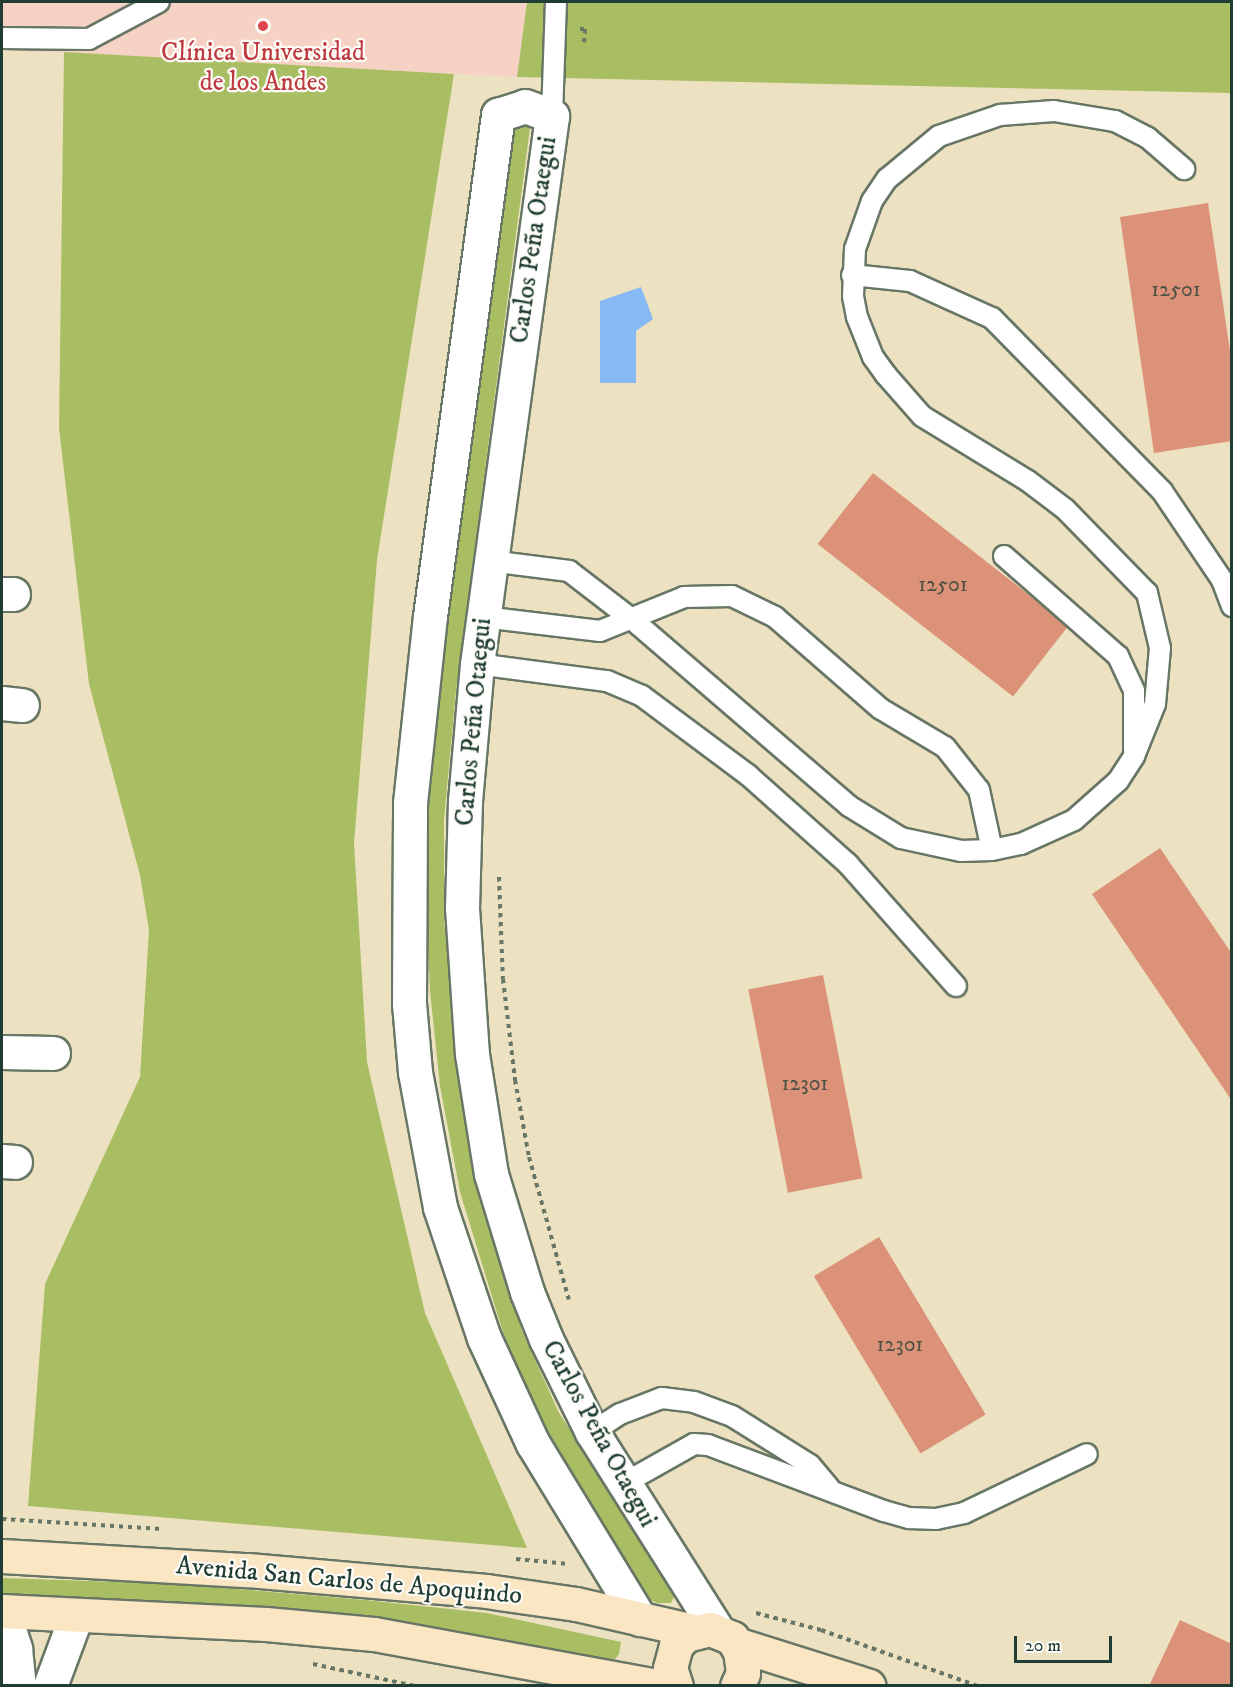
<!DOCTYPE html>
<meta charset="utf-8">
<style>
body{margin:0}
#map{position:relative;width:1233px;height:1687px;overflow:hidden;background:#ece1c0;font-family:"IM FELL DW Pica",serif}
div>[style]{position:absolute}
[style*='--x']{left:calc(var(--x)*1px);top:calc(var(--y)*1px);width:calc(var(--w)*1px);rotate:calc(var(--a)*1deg)}
.built>*{inset:0;background:#f6d2c4}
.green>*{inset:0;background:#a9be62}
.water>*{inset:0;background:#87baf5}
.building>*{inset:0;background:#dc9278;transform-origin:0 0}
.path>*{height:4px;margin-top:-2px;transform-origin:0;background:repeating-linear-gradient(90deg,#677665 0 4.5px,transparent 0 9px)}
.roads{filter:drop-shadow(2px 0 #677665) drop-shadow(-2px 0 #677665) drop-shadow(0 2px #677665) drop-shadow(0 -2px #677665)}
.lane>*{height:20px;margin:-10px;padding:0 10px;transform-origin:10px;border-radius:10px;background:#fff}
.street>*{height:33px;margin:-16.5px;padding:0 16.5px;transform-origin:16.5px;border-radius:16.5px;background:#fff}
.secondary>*{height:33px;margin:-16.5px;padding:0 16.5px;transform-origin:16.5px;border-radius:16.5px;background:#fbe6c4}
.dots>*{width:16px;height:16px;translate:-50% -50%;box-sizing:border-box;border:3px solid #fdfcf7;border-radius:50%}
span{translate:-50% -50%;white-space:nowrap;text-align:center;line-height:1.15;-webkit-text-stroke:4.5px #fdfcf7;paint-order:stroke}
.number-label{font-size:22px;color:#4e5245}
.number-label span{-webkit-text-stroke-width:0}
.health-label{font-size:26px;color:#be3a42}
.street-label{font-size:26px;color:#1f3d34}
.frame{position:absolute;inset:0;border:3px solid #1f3d34;pointer-events:none}
.scale{position:absolute;left:1014px;top:1636px;width:98px;height:27px;box-sizing:border-box;border:3px solid #1f3d34;border-top:0;padding-left:8px;font-size:18px;line-height:21px;white-space:nowrap;color:#1f3d34;-webkit-text-stroke:4px #fdfcf7;paint-order:stroke}
</style>
<div id="map">
<div class="built">
<i style="clip-path:polygon(2px 2px,527px 2px,517px 77px,2px 50px)"></i>
</div>
<div class="green">
<i style="clip-path:polygon(527px 2px,1231px 2px,1231px 93px,517px 77px)"></i>
<i style="clip-path:polygon(64px 52px,454px 74px,377px 560px,354px 843px,367px 1062px,425px 1313px,527px 1548px,28px 1506px,45px 1284px,140px 1077px,149px 930px,140px 875px,89px 684px,59px 428px)"></i>
<i style="clip-path:polygon(526px 121px,530px 128px,456px 690px,444px 820px,444px 921px,471px 1147px,497px 1252px,522px 1331px,559px 1413px,676px 1592px,671px 1603px,657px 1603px,639px 1594px,538px 1416px,509px 1352px,460px 1192px,440px 1086px,430px 991px,423px 818px,437px 666px,511px 128px)"></i>
<i style="clip-path:polygon(2px 1578px,179px 1584px,365px 1600px,487px 1613px,621px 1642px,619px 1654px,612px 1663px,380px 1619px,271px 1608px,2px 1596px)"></i>
</div>
<div class="water">
<i style="clip-path:polygon(641px 287px,653px 319px,636px 331px,636px 383px,600px 383px,600px 301px)"></i>
</div>
<div class="building">
<i style="clip-path:polygon(1208px 203px,1232px 364px,1232px 441px,1154px 453px,1120px 217px)"></i>
<i style="left:873px;top:473px;width:248px;height:90px;rotate:38deg"></i>
<i style="clip-path:polygon(1160px 848px,1232px 954px,1232px 1101px,1092px 894px)"></i>
<i style="left:823px;top:975px;width:207px;height:76px;rotate:79deg"></i>
<i style="left:879px;top:1237px;width:207px;height:76px;rotate:59deg"></i>
<i style="clip-path:polygon(1180px 1620px,1232px 1644px,1232px 1686px,1149px 1686px)"></i>
</div>
<div class="path">
<i style="--x:580;--y:29;--w:5;--a:0"></i>
<i style="--x:585;--y:29;--w:15;--a:94"></i>
<i style="--x:499;--y:877;--w:102;--a:87.8"></i>
<i style="--x:503;--y:979;--w:102;--a:83.2"></i>
<i style="--x:515;--y:1080;--w:78;--a:79.7"></i>
<i style="--x:529;--y:1157;--w:148;--a:74.4"></i>
<i style="--x:2;--y:1519;--w:160;--a:3.6"></i>
<i style="--x:516;--y:1559;--w:53;--a:5.4"></i>
<i style="--x:756;--y:1613;--w:67;--a:14.7"></i>
<i style="--x:821;--y:1630;--w:166;--a:19.7"></i>
<i style="--x:313;--y:1664;--w:104;--a:12.2"></i>
</div>
<div class="roads">
<div class="lane">
<i style="--x:2;--y:38;--w:87;--a:0.7"></i>
<i style="--x:89;--y:39;--w:79;--a:-27.9"></i>
<i style="--x:552;--y:116;--w:114;--a:-88"></i>
<i style="--x:852;--y:275;--w:58;--a:5.9"></i>
<i style="--x:910;--y:281;--w:90;--a:24.3"></i>
<i style="--x:992;--y:318;--w:243;--a:45.5"></i>
<i style="--x:1162;--y:491;--w:107;--a:56"></i>
<i style="--x:1222;--y:580;--w:28;--a:69"></i>
<i style="--x:1004;--y:556;--w:152;--a:41.3"></i>
<i style="--x:1118;--y:656;--w:38;--a:65"></i>
<i style="--x:1134;--y:691;--w:59;--a:90"></i>
<i style="--x:490;--y:561;--w:80;--a:7.2"></i>
<i style="--x:569;--y:571;--w:82;--a:37.6"></i>
<i style="--x:634;--y:621;--w:284;--a:40.7"></i>
<i style="--x:849;--y:806;--w:61;--a:31.6"></i>
<i style="--x:901;--y:838;--w:61;--a:12.2"></i>
<i style="--x:961;--y:851;--w:31;--a:-2"></i>
<i style="--x:992;--y:850;--w:30;--a:-12"></i>
<i style="--x:1021;--y:844;--w:58;--a:-24.4"></i>
<i style="--x:1074;--y:820;--w:59;--a:-41.6"></i>
<i style="--x:1118;--y:781;--w:30;--a:-57"></i>
<i style="--x:1134;--y:756;--w:56;--a:-68"></i>
<i style="--x:1155;--y:704;--w:56;--a:-84.9"></i>
<i style="--x:1160;--y:648;--w:57;--a:-103.3"></i>
<i style="--x:1147;--y:593;--w:117;--a:-134.3"></i>
<i style="--x:1065;--y:509;--w:46;--a:-142.9"></i>
<i style="--x:1028;--y:481;--w:124;--a:-148.5"></i>
<i style="--x:922;--y:416;--w:55;--a:-131.3"></i>
<i style="--x:886;--y:375;--w:22;--a:-126"></i>
<i style="--x:873;--y:357;--w:43;--a:-111.8"></i>
<i style="--x:857;--y:317;--w:21;--a:-101"></i>
<i style="--x:853;--y:296;--w:47;--a:-87.6"></i>
<i style="--x:855;--y:249;--w:51;--a:-70.5"></i>
<i style="--x:872;--y:201;--w:27;--a:-56"></i>
<i style="--x:887;--y:179;--w:67;--a:-39.6"></i>
<i style="--x:939;--y:136;--w:65;--a:-19"></i>
<i style="--x:1000;--y:115;--w:54;--a:-4.2"></i>
<i style="--x:1054;--y:111;--w:62;--a:9.3"></i>
<i style="--x:1115;--y:121;--w:37;--a:27"></i>
<i style="--x:1148;--y:138;--w:48;--a:40.7"></i>
<i style="--x:483;--y:617;--w:118;--a:6.8"></i>
<i style="--x:600;--y:631;--w:91;--a:-22"></i>
<i style="--x:684;--y:597;--w:48;--a:-1.2"></i>
<i style="--x:732;--y:596;--w:48;--a:26"></i>
<i style="--x:775;--y:617;--w:140;--a:41"></i>
<i style="--x:881;--y:709;--w:74;--a:30.7"></i>
<i style="--x:945;--y:747;--w:55;--a:51.7"></i>
<i style="--x:979;--y:790;--w:61;--a:77.8"></i>
<i style="--x:477;--y:664;--w:131;--a:7.5"></i>
<i style="--x:607;--y:681;--w:38;--a:23"></i>
<i style="--x:642;--y:696;--w:132;--a:36.7"></i>
<i style="--x:748;--y:775;--w:134;--a:41.7"></i>
<i style="--x:848;--y:864;--w:163;--a:48.5"></i>
<i style="--x:592;--y:1432;--w:33;--a:-33"></i>
<i style="--x:620;--y:1414;--w:45;--a:-20.9"></i>
<i style="--x:662;--y:1398;--w:32;--a:7"></i>
<i style="--x:694;--y:1402;--w:40;--a:20.2"></i>
<i style="--x:732;--y:1416;--w:92;--a:32.1"></i>
<i style="--x:810;--y:1465;--w:30;--a:50"></i>
<i style="--x:623;--y:1484;--w:81;--a:-29.4"></i>
<i style="--x:694;--y:1444;--w:14;--a:4"></i>
<i style="--x:708;--y:1445;--w:188;--a:20.6"></i>
<i style="--x:884;--y:1511;--w:26;--a:16"></i>
<i style="--x:909;--y:1518;--w:27;--a:2"></i>
<i style="--x:936;--y:1519;--w:29;--a:-12"></i>
<i style="--x:964;--y:1513;--w:136;--a:-25.6"></i>
</div>
<div class="street">
<i style="--x:2;--y:594;--w:11;--a:0"></i>
<i style="--x:2;--y:703;--w:20;--a:6"></i>
<i style="--x:2;--y:1052;--w:51;--a:1.1"></i>
<i style="--x:2;--y:1161;--w:13;--a:4"></i>
<i style="--x:3;--y:1611;--w:40;--a:72"></i>
<i style="--x:15;--y:1649;--w:37;--a:84"></i>
<i style="--x:640;--y:1619;--w:205;--a:-121.4"></i>
<i style="--x:533;--y:1444;--w:117;--a:-114.8"></i>
<i style="--x:484;--y:1338;--w:138;--a:-108.6"></i>
<i style="--x:440;--y:1207;--w:137;--a:-100.5"></i>
<i style="--x:415;--y:1072;--w:69;--a:-95"></i>
<i style="--x:409;--y:1003;--w:200;--a:-89.7"></i>
<i style="--x:410;--y:803;--w:188;--a:-83.9"></i>
<i style="--x:430;--y:616;--w:506;--a:-82.27"></i>
<i style="--x:498;--y:115;--w:28;--a:-18"></i>
<i style="--x:525;--y:106;--w:29;--a:20"></i>
<i style="--x:552;--y:116;--w:553;--a:97.79"></i>
<i style="--x:477;--y:664;--w:138;--a:95"></i>
<i style="--x:465;--y:801;--w:107;--a:91.6"></i>
<i style="--x:462;--y:908;--w:146;--a:86.1"></i>
<i style="--x:472;--y:1054;--w:121;--a:81"></i>
<i style="--x:491;--y:1174;--w:123;--a:73"></i>
<i style="--x:527;--y:1292;--w:51;--a:68"></i>
<i style="--x:546;--y:1339;--w:104;--a:63.7"></i>
<i style="--x:592;--y:1432;--w:236;--a:57.7"></i>
<i style="--x:50;--y:1686;--w:75;--a:-69.6"></i>
</div>
<div class="secondary">
<i style="--x:2;--y:1556;--w:246;--a:3.3"></i>
<i style="--x:248;--y:1570;--w:239;--a:5"></i>
<i style="--x:486;--y:1591;--w:91;--a:8.2"></i>
<i style="--x:576;--y:1604;--w:121;--a:12.9"></i>
<i style="--x:2;--y:1611;--w:264;--a:2.8"></i>
<i style="--x:266;--y:1624;--w:108;--a:5.3"></i>
<i style="--x:374;--y:1634;--w:289;--a:10.4"></i>
<i style="--x:736;--y:1644;--w:139;--a:17.5"></i>
<i style="--x:676;--y:1686;--w:19;--a:-108"></i>
<i style="--x:670;--y:1668;--w:24;--a:-75"></i>
<i style="--x:676;--y:1645;--w:14;--a:-45"></i>
<i style="--x:686;--y:1635;--w:25;--a:-14"></i>
<i style="--x:710;--y:1629;--w:24;--a:22"></i>
<i style="--x:732;--y:1638;--w:15;--a:58"></i>
<i style="--x:740;--y:1651;--w:22;--a:82"></i>
<i style="--x:743;--y:1673;--w:14;--a:115"></i>
</div>
</div>
<div class="dots">
<i style="left:263px;top:26px;background:#e0444e"></i>
</div>
<div class="number-label">
<span style="left:1176px;top:290px">12501</span>
<span style="left:943px;top:585px">12501</span>
<span style="left:805px;top:1084px">12301</span>
<span style="left:900px;top:1345px">12301</span>
</div>
<div class="health-label">
<span style="left:263px;top:68px">Clínica Universidad<br>de los Andes</span>
</div>
<div class="street-label">
<span style="left:534px;top:240px;rotate:-82deg">Carlos Peña Otaegui</span>
<span style="left:474px;top:722px;rotate:-85deg">Carlos Peña Otaegui</span>
<span style="left:599px;top:1434px;rotate:61deg">Carlos Peña Otaegui</span>
<span style="left:349px;top:1581px;rotate:5deg">Avenida San Carlos de Apoquindo</span>
</div>
<div class="frame"></div>
<div class="scale">20 m</div>
</div>
